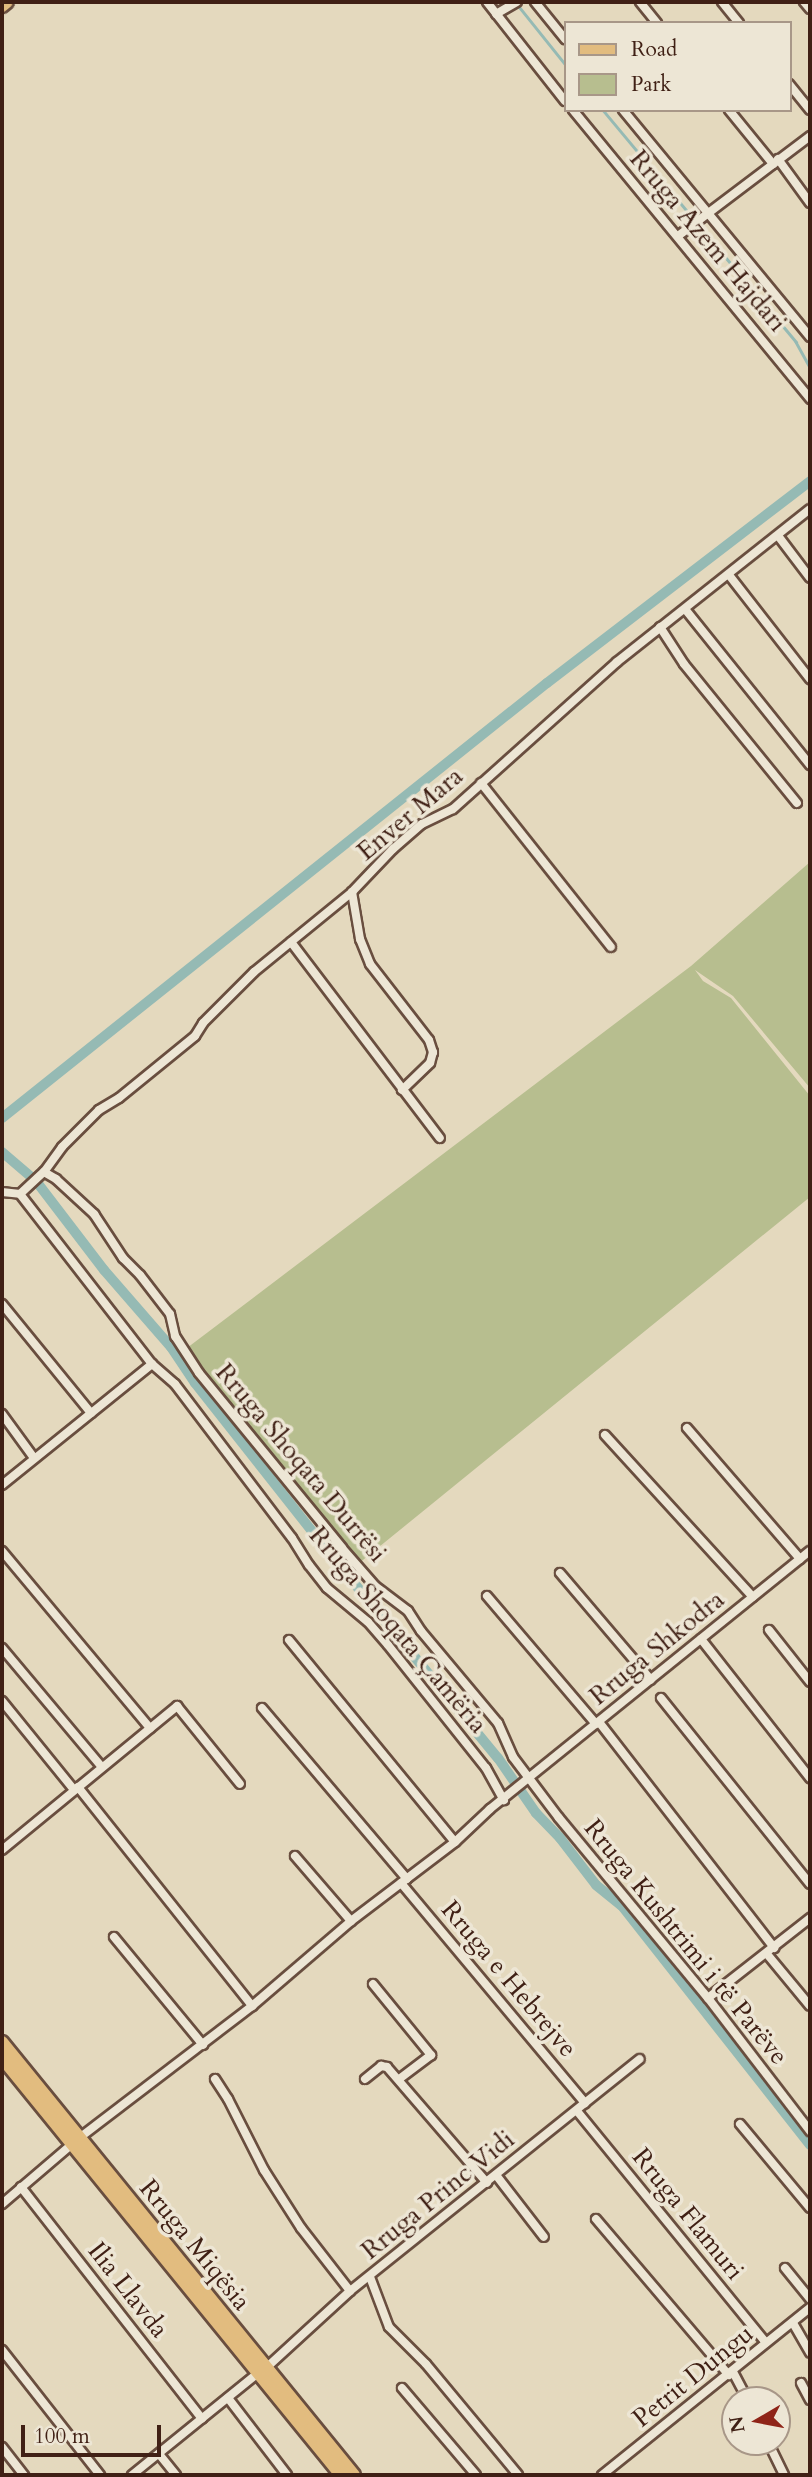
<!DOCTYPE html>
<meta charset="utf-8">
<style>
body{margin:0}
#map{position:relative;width:812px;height:2477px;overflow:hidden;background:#e4d9be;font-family:Cardo,serif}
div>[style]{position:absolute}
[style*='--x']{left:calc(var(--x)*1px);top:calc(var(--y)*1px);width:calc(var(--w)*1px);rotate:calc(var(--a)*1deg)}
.green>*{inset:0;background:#b7be8f}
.stream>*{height:2.5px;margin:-1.25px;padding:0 1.25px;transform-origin:1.25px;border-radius:1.25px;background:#95bab4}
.canal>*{height:10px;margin:-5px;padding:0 5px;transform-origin:5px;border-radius:5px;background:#95bab4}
.roads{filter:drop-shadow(2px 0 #694e3f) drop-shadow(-2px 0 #694e3f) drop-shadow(0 2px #694e3f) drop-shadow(0 -2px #694e3f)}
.street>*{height:8px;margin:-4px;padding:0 4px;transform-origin:4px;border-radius:4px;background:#ede6d5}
.primary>*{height:12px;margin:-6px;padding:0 6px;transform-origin:6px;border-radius:6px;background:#e2bc7f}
span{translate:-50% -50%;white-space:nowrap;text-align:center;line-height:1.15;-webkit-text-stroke:7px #ede6d5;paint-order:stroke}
.street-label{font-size:26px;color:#402015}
.frame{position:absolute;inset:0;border:4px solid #402015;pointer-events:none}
.legend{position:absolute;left:564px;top:21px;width:228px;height:91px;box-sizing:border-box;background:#ede6d5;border:2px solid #a89788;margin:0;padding:9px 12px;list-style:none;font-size:21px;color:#402015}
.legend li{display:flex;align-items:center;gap:14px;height:35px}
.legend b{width:35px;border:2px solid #a89788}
.north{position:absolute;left:721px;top:2386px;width:70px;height:70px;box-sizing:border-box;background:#ede6d5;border:2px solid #a89788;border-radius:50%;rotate:260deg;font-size:19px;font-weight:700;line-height:28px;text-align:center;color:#402015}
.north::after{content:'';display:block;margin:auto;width:24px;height:32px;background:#8f2418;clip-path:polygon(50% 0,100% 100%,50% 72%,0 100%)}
.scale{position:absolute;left:21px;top:2425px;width:140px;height:32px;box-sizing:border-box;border:4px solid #402015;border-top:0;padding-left:9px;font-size:21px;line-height:24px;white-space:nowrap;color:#402015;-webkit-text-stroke:5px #ede6d5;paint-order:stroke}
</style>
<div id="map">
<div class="green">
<i style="clip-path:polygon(810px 862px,810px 1088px,733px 996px,695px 970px,703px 981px,731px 998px,810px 1096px,810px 1197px,358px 1564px,183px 1351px,691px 966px)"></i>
</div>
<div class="stream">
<i style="--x:517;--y:4;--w:77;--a:51.3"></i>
<i style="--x:603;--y:110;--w:302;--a:50.2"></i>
<i style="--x:796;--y:342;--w:29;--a:61"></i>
</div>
<div class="canal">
<i style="--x:2;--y:1118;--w:697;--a:-38.6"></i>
<i style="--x:547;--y:683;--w:332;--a:-37.5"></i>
<i style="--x:2;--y:1152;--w:45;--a:40.5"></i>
<i style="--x:36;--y:1181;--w:112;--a:52.6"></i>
<i style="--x:104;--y:1270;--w:102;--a:49"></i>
<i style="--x:171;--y:1347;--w:43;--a:56.3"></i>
<i style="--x:195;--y:1383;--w:219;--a:51.7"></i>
<i style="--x:331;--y:1555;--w:263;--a:50.6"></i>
<i style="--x:498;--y:1758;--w:67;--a:55.4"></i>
<i style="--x:536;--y:1813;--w:35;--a:46"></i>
<i style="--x:560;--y:1838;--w:59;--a:52.5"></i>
<i style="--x:596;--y:1885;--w:33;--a:39"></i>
<i style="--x:622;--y:1906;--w:304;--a:51.8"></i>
</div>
<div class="roads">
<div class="street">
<i style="--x:487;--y:2;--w:126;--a:51.8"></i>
<i style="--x:535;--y:2;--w:48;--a:51"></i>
<i style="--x:640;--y:2;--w:27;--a:51"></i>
<i style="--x:722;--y:2;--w:27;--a:51"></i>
<i style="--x:804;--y:2;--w:9;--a:49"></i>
<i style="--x:496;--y:14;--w:24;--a:-30"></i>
<i style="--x:789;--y:84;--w:33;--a:51"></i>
<i style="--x:573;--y:110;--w:374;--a:50.6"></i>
<i style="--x:623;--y:110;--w:294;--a:50.5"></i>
<i style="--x:729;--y:110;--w:70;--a:50.8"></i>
<i style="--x:778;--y:159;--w:54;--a:54"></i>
<i style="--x:678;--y:236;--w:166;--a:-37.1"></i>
<i style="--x:779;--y:537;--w:51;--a:52.9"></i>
<i style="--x:729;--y:575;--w:132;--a:52.1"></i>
<i style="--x:685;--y:609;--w:200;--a:51.3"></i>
<i style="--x:660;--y:627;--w:44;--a:57"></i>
<i style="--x:684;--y:664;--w:179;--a:50.9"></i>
<i style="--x:481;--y:783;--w:209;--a:51.6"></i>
<i style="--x:352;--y:892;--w:48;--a:80.3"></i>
<i style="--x:360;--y:939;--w:27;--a:68"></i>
<i style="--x:370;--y:964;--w:96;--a:52.2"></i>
<i style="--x:429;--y:1040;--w:13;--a:72"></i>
<i style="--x:433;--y:1052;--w:11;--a:105"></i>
<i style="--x:430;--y:1063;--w:39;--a:136"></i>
<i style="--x:291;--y:942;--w:246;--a:52.8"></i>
<i style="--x:44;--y:1172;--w:14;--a:30"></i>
<i style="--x:56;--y:1179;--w:52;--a:42.6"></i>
<i style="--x:94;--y:1214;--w:53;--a:56.6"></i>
<i style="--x:123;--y:1258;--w:24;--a:45"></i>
<i style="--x:140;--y:1275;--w:49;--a:52.4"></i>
<i style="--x:170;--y:1314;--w:23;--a:77"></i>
<i style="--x:175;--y:1336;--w:44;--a:57"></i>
<i style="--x:199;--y:1373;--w:226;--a:50.7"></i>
<i style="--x:342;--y:1548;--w:50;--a:49"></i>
<i style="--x:375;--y:1586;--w:41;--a:37.1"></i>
<i style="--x:408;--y:1611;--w:24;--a:57"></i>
<i style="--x:421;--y:1631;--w:120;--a:50.1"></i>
<i style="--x:498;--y:1723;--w:37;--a:66"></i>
<i style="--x:513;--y:1757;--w:76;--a:53"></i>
<i style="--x:559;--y:1818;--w:234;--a:50.4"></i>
<i style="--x:708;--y:1998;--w:168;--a:52.5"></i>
<i style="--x:2;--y:1192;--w:18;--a:6"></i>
<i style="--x:20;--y:1194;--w:33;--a:-43"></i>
<i style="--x:44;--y:1172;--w:31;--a:-54"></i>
<i style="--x:62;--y:1147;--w:52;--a:-45"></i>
<i style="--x:99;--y:1110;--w:23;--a:-31"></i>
<i style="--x:119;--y:1098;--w:98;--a:-39.2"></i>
<i style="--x:195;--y:1036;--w:15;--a:-58"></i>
<i style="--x:203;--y:1023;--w:72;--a:-45"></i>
<i style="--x:254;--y:972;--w:127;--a:-39.2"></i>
<i style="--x:352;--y:892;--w:59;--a:-46.4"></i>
<i style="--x:393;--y:849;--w:38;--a:-41"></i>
<i style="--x:422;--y:824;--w:34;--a:-26"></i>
<i style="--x:453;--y:809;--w:220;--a:-41.9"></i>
<i style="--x:617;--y:662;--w:246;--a:-38.4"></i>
<i style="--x:20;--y:1194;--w:215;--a:52.2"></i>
<i style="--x:152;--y:1364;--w:30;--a:41"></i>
<i style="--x:175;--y:1384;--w:193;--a:52.8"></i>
<i style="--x:292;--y:1538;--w:32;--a:58"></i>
<i style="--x:309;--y:1565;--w:29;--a:52"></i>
<i style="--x:327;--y:1588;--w:53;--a:39.7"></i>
<i style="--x:368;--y:1622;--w:30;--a:49"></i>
<i style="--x:388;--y:1645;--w:157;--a:51.5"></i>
<i style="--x:486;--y:1768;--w:37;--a:61"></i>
<i style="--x:2;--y:1304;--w:141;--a:50.8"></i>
<i style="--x:2;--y:1414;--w:54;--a:54"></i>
<i style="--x:687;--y:1428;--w:173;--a:49.2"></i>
<i style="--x:605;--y:1435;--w:219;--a:47.6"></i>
<i style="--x:2;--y:1485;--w:193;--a:-38.9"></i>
<i style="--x:2;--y:1551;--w:231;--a:50.1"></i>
<i style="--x:560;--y:1573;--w:140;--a:49.6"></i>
<i style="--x:487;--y:1596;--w:168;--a:49.6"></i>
<i style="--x:769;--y:1630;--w:66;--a:51.7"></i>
<i style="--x:701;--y:1639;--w:177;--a:51.9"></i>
<i style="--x:289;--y:1640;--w:261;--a:50.6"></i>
<i style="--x:2;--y:1648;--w:155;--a:50"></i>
<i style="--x:661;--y:1698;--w:238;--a:51.3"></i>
<i style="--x:2;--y:1701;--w:114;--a:51"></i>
<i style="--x:262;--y:1708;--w:224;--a:49.7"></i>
<i style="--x:599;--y:1722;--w:286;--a:52.2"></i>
<i style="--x:78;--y:1787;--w:280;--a:51.5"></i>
<i style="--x:2;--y:1850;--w:227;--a:-39.4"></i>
<i style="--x:177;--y:1706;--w:100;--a:51.1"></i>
<i style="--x:295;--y:1856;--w:86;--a:49.3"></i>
<i style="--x:401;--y:1883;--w:287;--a:50.1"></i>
<i style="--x:114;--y:1937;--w:140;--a:50.5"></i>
<i style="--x:767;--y:1954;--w:67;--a:50.4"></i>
<i style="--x:373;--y:1984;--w:92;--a:50.8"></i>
<i style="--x:431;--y:2055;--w:40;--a:143"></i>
<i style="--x:708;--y:1998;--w:130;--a:-38.1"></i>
<i style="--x:215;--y:2079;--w:24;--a:57"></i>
<i style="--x:228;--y:2099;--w:80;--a:63.1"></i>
<i style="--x:264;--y:2170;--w:69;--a:57.5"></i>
<i style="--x:301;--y:2228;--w:80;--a:52.1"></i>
<i style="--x:365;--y:2079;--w:21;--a:-39"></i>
<i style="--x:381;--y:2066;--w:6;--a:9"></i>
<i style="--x:387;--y:2067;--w:153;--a:49.2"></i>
<i style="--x:577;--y:2111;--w:299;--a:50.8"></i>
<i style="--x:740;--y:2124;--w:109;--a:50.2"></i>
<i style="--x:496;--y:2175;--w:78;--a:52.3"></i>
<i style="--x:21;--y:2187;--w:294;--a:52"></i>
<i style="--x:2;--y:2204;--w:100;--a:-40.5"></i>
<i style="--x:78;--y:2139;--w:219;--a:-37.4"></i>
<i style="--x:252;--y:2006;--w:130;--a:-40.6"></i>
<i style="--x:351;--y:1921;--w:131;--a:-37.2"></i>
<i style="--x:455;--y:1842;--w:48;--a:-43.3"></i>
<i style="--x:490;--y:1809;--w:411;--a:-38.9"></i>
<i style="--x:596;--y:2219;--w:205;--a:49.6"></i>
<i style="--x:785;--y:2268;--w:40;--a:51"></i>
<i style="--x:370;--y:2277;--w:53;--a:69.2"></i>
<i style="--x:389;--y:2327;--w:52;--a:45"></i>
<i style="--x:426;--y:2364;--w:144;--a:50.3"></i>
<i style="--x:793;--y:2323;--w:34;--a:60"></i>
<i style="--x:2;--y:2350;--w:159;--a:51.9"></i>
<i style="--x:266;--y:2368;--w:114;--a:-42.5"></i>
<i style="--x:350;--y:2291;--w:371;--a:-38.7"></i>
<i style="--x:733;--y:2372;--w:32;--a:62"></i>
<i style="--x:801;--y:2383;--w:19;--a:62"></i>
<i style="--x:402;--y:2388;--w:114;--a:49.6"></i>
<i style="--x:228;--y:2398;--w:97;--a:52.5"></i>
<i style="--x:768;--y:2442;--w:37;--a:64"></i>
<i style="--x:2;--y:2447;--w:36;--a:52"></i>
<i style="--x:159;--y:2454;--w:27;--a:51"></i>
<i style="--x:132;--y:2475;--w:162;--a:-39"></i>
<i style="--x:602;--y:2475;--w:267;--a:-38.8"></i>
</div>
<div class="primary">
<i style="--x:2;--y:6;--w:6;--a:-39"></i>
<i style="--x:2;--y:2042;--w:558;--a:50.89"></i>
<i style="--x:2;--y:2058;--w:537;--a:50.89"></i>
</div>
</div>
<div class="street-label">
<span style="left:708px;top:241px;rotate:50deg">Rruga Azem Hajdari</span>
<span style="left:410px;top:814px;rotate:-40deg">Enver Mara</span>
<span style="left:301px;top:1463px;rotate:50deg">Rruga Shoqata Durrësi</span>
<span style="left:398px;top:1630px;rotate:50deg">Rruga Shoqata Çamëria</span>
<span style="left:657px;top:1648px;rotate:-39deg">Rruga Shkodra</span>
<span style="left:686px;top:1942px;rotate:51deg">Rruga Kushtrimi i të Parëve</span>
<span style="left:509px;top:1979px;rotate:50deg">Rruga e Hebrejve</span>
<span style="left:438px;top:2195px;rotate:-39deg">Rruga Princ Vidi</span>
<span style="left:688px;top:2214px;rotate:51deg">Rruga Flamuri</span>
<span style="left:195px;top:2245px;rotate:51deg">Rruga Miqësia</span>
<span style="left:128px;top:2290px;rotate:52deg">Ilia Llavda</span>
<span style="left:693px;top:2376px;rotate:-39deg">Petrit Dungu</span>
</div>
<div class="frame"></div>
<ul class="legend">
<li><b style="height:9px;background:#e2bc7f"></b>Road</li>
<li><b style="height:19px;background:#b7be8f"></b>Park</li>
</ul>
<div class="north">N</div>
<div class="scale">100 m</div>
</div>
